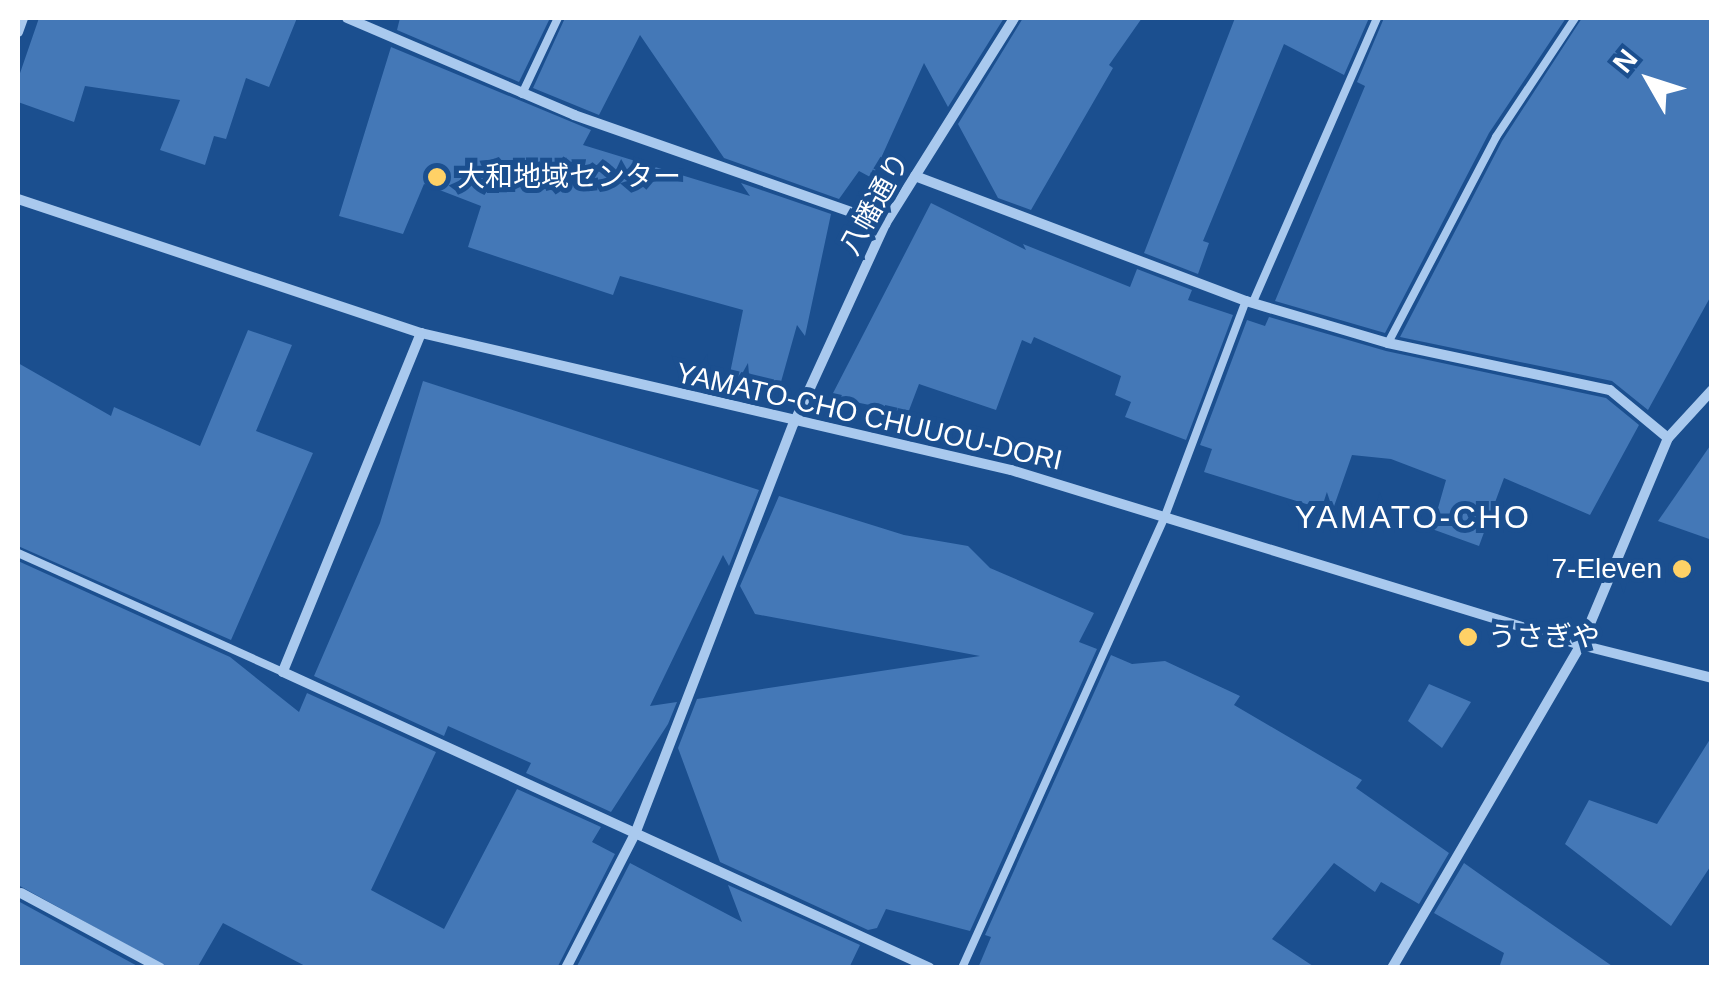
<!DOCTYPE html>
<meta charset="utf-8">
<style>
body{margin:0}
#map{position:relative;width:1729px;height:985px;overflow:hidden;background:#1b4f8f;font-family:Helvetica,"Noto Sans JP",sans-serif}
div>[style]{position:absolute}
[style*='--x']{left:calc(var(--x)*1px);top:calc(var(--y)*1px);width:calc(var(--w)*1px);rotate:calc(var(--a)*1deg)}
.building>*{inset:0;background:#4478b7}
.lane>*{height:8px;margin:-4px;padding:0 4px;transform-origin:4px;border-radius:4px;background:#a9c9ee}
.street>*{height:10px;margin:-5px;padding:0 5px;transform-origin:5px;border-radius:5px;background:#a9c9ee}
.dots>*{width:28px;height:28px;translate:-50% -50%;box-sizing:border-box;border:5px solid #1b4f8f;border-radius:50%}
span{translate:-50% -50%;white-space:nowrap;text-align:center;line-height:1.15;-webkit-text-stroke:10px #1b4f8f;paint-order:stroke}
.poi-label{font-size:28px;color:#fff}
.left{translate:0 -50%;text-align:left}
.right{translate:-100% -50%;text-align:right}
.street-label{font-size:28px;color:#fff}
.quarter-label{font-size:32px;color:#fff;letter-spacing:2.5px}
.frame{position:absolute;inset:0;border:20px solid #fff;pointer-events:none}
.north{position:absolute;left:1599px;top:30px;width:100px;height:100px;-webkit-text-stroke:8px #1b4f8f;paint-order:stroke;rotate:309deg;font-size:28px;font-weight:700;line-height:40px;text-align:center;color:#fff}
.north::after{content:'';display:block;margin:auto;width:35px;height:45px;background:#fff;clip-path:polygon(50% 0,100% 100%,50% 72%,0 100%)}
</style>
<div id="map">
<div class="building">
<i style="clip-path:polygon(39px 18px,297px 18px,269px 87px,246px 78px,226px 139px,214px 136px,205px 165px,160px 150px,180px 100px,85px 86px,74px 122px,18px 102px,18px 79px)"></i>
<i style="clip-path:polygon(400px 18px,550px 18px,519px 82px,397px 30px)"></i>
<i style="clip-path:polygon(565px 18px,1004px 18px,948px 107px,924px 63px,872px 178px,859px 171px,839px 199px,724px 158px,640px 35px,599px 115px,533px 88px)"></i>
<i style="clip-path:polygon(1023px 18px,1142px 18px,1109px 65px,1113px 68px,1031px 210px,998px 198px,958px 124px)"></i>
<i style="clip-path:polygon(1235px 18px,1369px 18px,1344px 75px,1284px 44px,1203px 241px,1209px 243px,1198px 274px,1144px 253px)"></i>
<i style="clip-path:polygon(1384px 18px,1566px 18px,1489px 133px,1385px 333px,1275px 301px,1365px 86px,1357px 82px)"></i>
<i style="clip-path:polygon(1582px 18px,1712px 18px,1712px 294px,1648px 410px,1612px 381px,1400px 337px,1502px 141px)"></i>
<i style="clip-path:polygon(391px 47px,591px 130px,583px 145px,750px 196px,741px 183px,831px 214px,805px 336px,797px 325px,779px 389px,729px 378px,743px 310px,620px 276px,613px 295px,468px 247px,481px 206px,424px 184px,403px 234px,339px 216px)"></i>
<i style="clip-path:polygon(931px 203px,1026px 250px,1023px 244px,1130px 287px,1137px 269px,1192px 290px,1188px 300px,1233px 315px,1186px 440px,1125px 417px,1131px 402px,1115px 395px,1121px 376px,1034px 337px,1031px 344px,1022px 340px,996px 410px,919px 384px,908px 413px,831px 397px)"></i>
<i style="clip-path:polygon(1269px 317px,1386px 351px,1606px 398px,1639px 425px,1590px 515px,1504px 478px,1479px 546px,1432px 529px,1446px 480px,1391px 459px,1352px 455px,1332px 512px,1204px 472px,1212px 449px,1200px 445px,1247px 320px,1265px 326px)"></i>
<i style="clip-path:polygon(248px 330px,292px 345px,256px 431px,313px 453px,231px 640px,18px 546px,18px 363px,111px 416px,114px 407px,200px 446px)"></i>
<i style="clip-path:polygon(423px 381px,759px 490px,729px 566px,723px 555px,650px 706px,677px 702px,668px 724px,611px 812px,526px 773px,531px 763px,448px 726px,444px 736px,314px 676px,380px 523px)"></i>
<i style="clip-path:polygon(1712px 443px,1712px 540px,1658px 521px)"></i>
<i style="clip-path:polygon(779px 496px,904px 535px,968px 546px,990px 568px,1094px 613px,1079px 642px,1097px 649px,970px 931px,886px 909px,877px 928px,868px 930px,720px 862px,678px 748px,697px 699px,980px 656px,755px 614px,740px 586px)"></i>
<i style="clip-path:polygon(18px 561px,230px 657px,299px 712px,307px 693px,436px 752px,371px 890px,444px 929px,517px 789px,601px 827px,592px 842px,615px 854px,557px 968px,309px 968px,223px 923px,197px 968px,169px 968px,18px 885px)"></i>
<i style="clip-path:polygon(1111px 655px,1132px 664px,1165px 661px,1240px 696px,1234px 705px,1362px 780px,1356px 788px,1449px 853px,1419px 904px,1381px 882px,1375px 892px,1334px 863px,1272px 939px,1316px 968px,978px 968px,991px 937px,985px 935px)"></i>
<i style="clip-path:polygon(1429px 684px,1471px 702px,1442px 748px,1408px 721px)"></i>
<i style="clip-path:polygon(1712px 736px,1712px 864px,1671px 926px,1565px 844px,1589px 800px,1657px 824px)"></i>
<i style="clip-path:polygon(630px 863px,742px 922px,728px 885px,860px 945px,849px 968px,576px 968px)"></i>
<i style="clip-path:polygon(1464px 863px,1495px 885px,1615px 968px,1499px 968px,1504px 953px,1434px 913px)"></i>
<i style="clip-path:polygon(18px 901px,141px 968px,18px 968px)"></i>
</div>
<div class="lane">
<i style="--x:522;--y:94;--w:84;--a:-64.7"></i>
<i style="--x:1253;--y:302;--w:310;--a:-66.4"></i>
<i style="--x:1388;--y:343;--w:233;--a:-62.3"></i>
<i style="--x:1496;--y:137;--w:143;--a:-56.4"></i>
<i style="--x:18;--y:553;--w:290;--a:24.2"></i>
<i style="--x:962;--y:968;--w:495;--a:-65.8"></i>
<i style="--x:1165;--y:516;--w:230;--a:-69.4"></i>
</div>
<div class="street">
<i style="--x:347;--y:18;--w:247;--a:23.1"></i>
<i style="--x:574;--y:115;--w:330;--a:19.3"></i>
<i style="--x:18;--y:32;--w:15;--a:-70"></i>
<i style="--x:915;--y:176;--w:354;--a:20.7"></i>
<i style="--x:1246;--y:301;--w:148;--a:16.5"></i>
<i style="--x:1388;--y:343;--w:227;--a:12"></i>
<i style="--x:1610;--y:390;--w:75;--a:39.6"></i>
<i style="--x:18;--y:199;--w:425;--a:18.4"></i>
<i style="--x:421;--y:333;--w:606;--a:13.07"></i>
<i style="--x:1011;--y:470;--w:596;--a:17.07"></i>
<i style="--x:1581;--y:645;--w:135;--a:14.1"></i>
<i style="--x:421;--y:333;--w:366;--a:112.2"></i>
<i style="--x:283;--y:672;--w:711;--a:24.58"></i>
<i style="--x:21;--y:893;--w:158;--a:28.3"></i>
<i style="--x:566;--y:968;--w:151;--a:-62.8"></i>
<i style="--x:635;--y:834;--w:441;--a:-68.9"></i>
<i style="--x:794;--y:423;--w:219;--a:-65.4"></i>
<i style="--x:885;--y:224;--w:243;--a:-57.9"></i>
<i style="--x:1392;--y:968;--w:374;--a:-59.7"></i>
<i style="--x:1581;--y:645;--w:225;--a:-67.2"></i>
<i style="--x:1668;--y:438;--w:65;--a:-47.5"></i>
</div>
<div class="dots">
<i style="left:437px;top:177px;background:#ffd166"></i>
<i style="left:1682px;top:569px;background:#ffd166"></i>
<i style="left:1468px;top:637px;background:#ffd166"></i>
</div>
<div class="poi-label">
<span class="left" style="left:457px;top:177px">大和地域センター</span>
<span class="right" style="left:1662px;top:569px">7-Eleven</span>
<span class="left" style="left:1488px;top:637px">うさぎや</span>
</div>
<div class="street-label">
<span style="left:875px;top:204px;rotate:-61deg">八幡通り</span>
<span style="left:869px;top:417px;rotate:13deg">YAMATO-CHO CHUUOU-DORI</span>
</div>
<div class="quarter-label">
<span style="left:1413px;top:517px">YAMATO-CHO</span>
</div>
<div class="frame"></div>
<div class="north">N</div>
</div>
